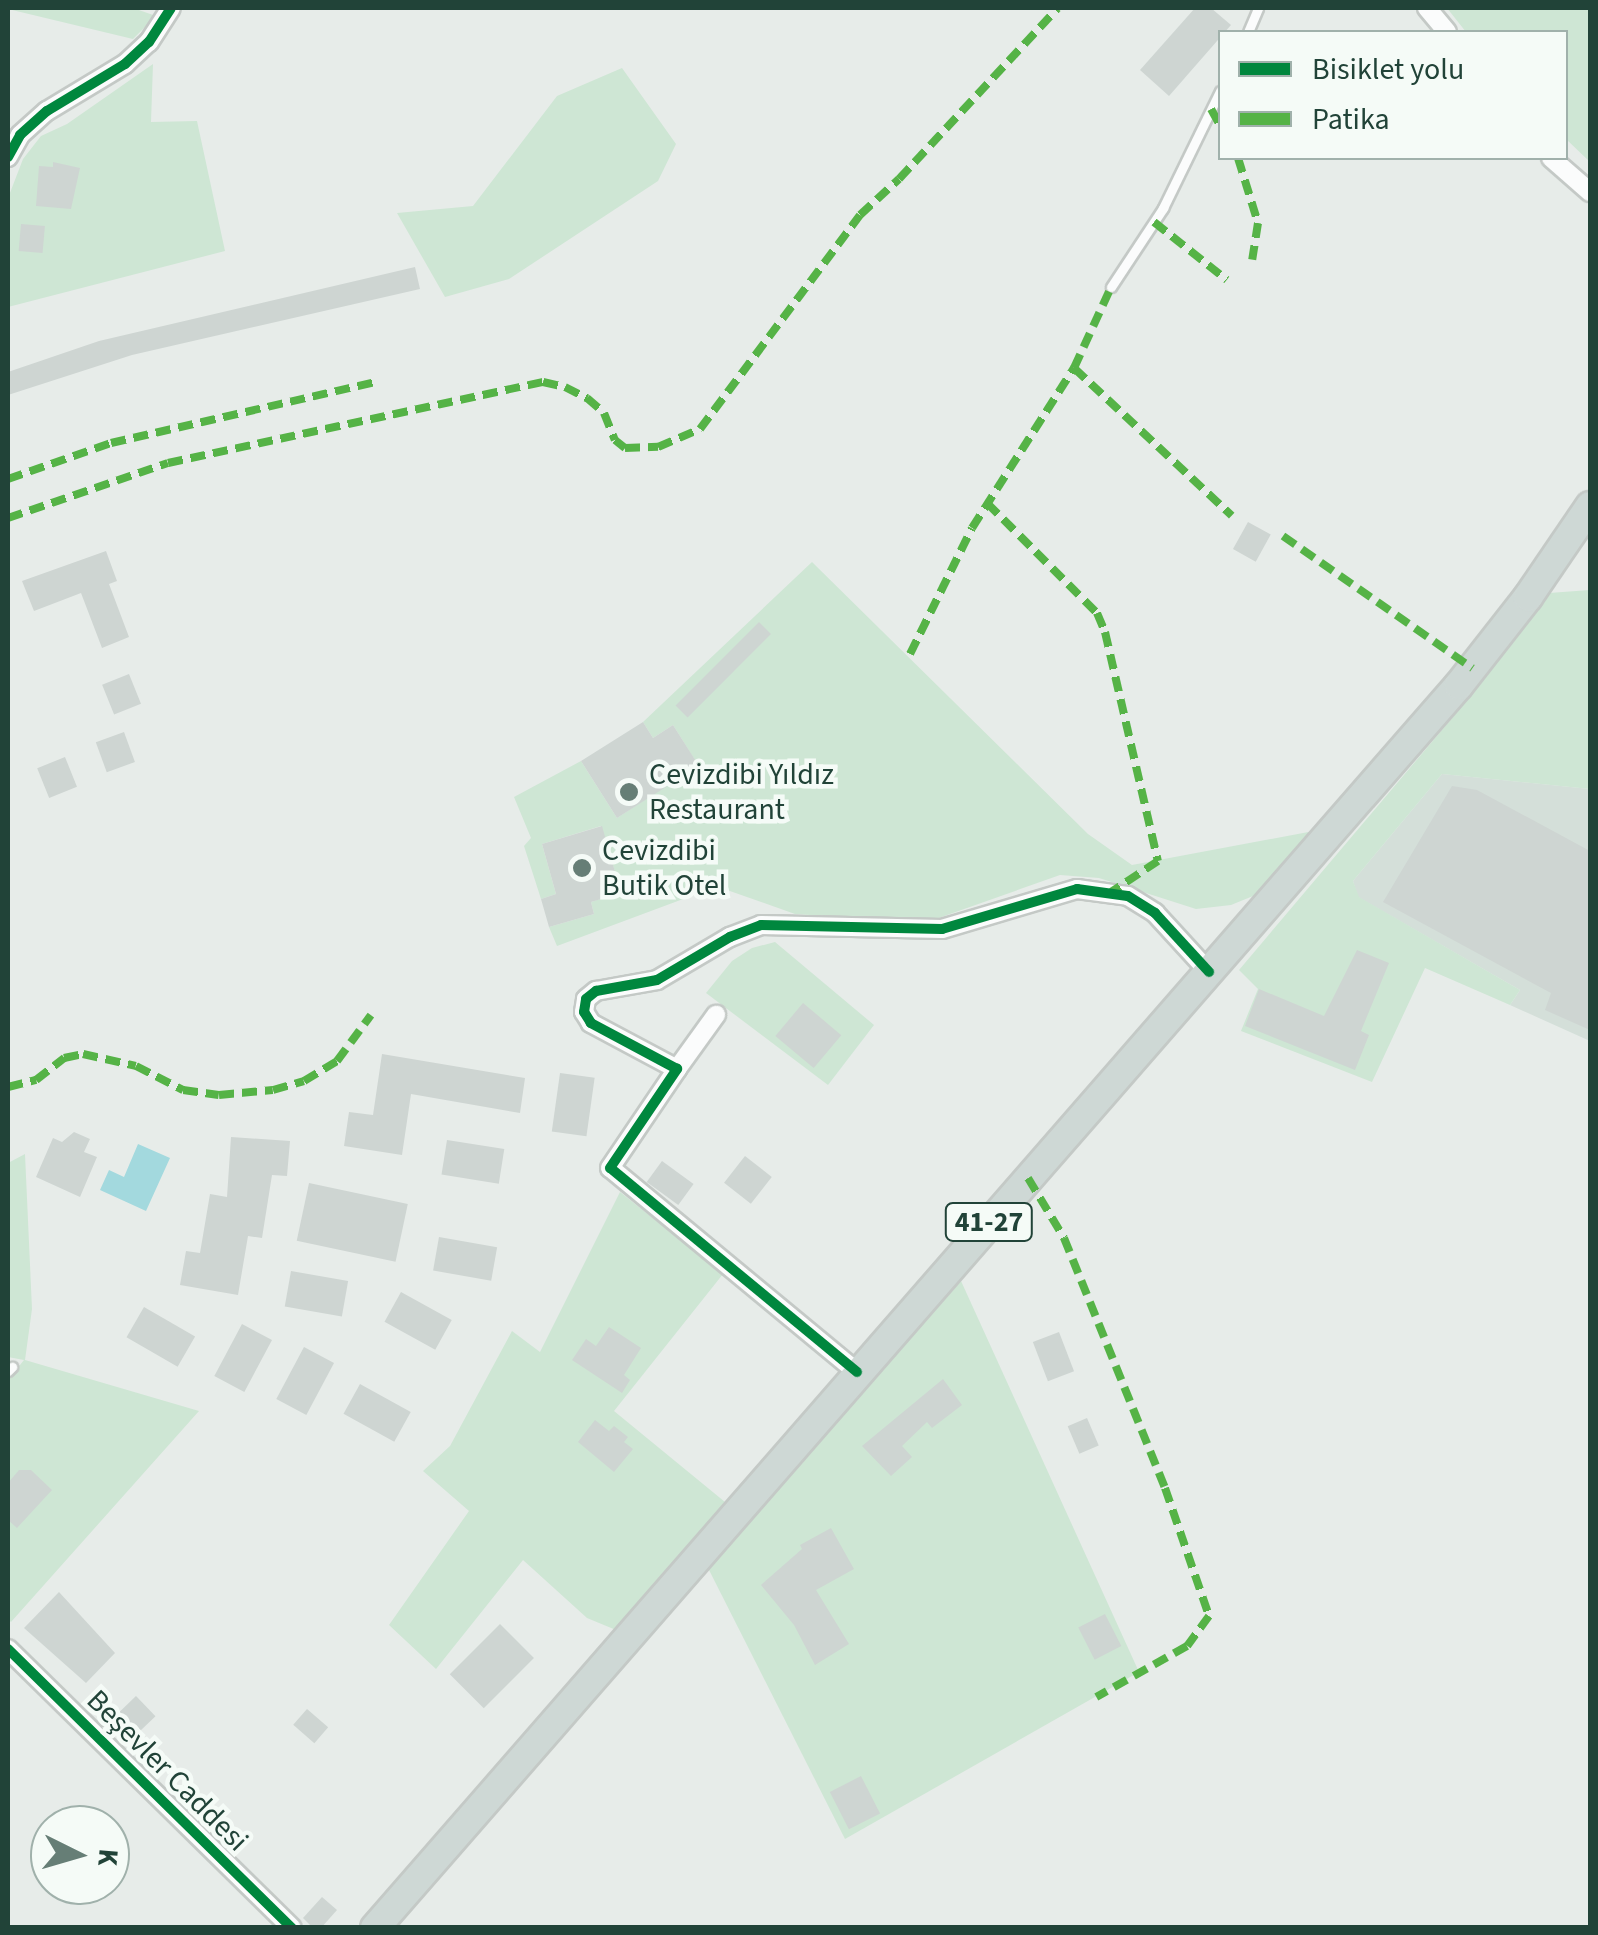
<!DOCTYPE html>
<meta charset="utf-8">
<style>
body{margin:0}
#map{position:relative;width:1598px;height:1935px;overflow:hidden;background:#e7ece9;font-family:"Source Sans 3",sans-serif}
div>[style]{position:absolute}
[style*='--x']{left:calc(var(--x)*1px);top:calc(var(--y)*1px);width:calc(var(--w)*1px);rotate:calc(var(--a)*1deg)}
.built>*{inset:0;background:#d4dfd9}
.green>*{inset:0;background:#cee6d4}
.water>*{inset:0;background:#a3d9de}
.building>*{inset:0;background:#ced5d2;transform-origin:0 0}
.roads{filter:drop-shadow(2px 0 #c4c9c6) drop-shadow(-2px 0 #c4c9c6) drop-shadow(0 2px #c4c9c6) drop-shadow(0 -2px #c4c9c6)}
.service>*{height:9px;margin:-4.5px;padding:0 4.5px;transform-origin:4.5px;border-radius:4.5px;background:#fbfcfc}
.minor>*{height:18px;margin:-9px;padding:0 9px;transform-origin:9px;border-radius:9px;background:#fbfcfc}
.primary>*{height:28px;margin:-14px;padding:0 14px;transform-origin:14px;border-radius:14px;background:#ced8d5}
.quiet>*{height:8px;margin-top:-4px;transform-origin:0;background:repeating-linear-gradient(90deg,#55b346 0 15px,transparent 0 23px)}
.cycleway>*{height:10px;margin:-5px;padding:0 5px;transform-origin:5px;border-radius:5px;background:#00873e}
.dots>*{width:28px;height:28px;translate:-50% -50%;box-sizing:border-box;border:5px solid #f5fbf7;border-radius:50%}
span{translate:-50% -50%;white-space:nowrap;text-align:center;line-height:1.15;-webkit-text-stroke:9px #f5fbf7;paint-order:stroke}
.shield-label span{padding:2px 8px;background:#f5fbf7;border:2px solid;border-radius:8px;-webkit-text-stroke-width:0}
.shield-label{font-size:28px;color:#214338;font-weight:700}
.poi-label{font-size:30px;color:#214338}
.left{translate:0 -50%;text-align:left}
.street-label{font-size:30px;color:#214338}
.frame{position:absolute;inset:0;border:10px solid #214338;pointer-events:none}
.legend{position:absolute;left:1218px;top:30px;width:350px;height:130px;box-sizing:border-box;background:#f5fbf7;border:2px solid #a0b1ab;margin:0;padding:12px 18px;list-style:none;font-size:30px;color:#214338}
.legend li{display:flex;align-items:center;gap:20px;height:50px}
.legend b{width:50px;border:2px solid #a0b1ab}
.north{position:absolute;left:30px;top:1805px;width:100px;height:100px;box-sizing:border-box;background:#f5fbf7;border:2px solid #a0b1ab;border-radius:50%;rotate:95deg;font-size:28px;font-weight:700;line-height:40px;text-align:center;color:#214338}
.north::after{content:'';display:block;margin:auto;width:35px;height:45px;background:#667e76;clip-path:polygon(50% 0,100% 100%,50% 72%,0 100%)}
</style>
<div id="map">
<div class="built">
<i style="clip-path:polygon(1442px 774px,1590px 789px,1590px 1041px,1510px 1005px,1520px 990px,1358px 897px,1353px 881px)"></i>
</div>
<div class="green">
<i style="clip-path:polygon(133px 8px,156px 16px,133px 39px,8px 9px)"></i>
<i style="clip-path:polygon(1447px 8px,1590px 8px,1590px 162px,1566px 139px,1566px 32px,1466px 32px)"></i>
<i style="clip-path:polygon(153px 64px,151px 122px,197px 121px,225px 251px,8px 307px,8px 198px,23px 159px,41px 136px,67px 124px)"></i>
<i style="clip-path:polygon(622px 68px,676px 144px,658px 181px,509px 279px,445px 297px,397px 213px,473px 206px,557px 96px)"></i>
<i style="clip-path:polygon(812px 562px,1088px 834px,1132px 865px,1319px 830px,1258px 894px,1231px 905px,1196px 909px,1099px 878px,1060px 875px,933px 920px,883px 920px,795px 914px,727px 890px,710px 889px,557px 946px,549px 927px,594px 914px,591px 902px,621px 892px,601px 826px,542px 844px,556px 894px,541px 899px,524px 846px,531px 838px,514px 797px,581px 761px,617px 818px,698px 765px,673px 725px,653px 738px,643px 722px)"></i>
<i style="clip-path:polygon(1590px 590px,1590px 789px,1442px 774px,1353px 881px,1359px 897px,1520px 990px,1510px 1005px,1425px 968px,1372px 1082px,1241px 1031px,1258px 989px,1239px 970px,1453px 717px,1549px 593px)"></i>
<i style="clip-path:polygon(775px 942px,874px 1025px,828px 1085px,706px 993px,732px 961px,752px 948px)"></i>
<i style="clip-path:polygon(25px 1154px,32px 1309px,25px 1360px,199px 1411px,11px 1622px,8px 1619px,8px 1380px,24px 1360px,8px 1357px,8px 1163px)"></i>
<i style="clip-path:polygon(620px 1192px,723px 1274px,614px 1411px,725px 1502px,616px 1630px,587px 1618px,523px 1560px,436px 1669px,389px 1625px,469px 1511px,423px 1471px,450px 1446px,512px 1331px,540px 1352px)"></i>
<i style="clip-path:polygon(961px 1281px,1139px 1672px,845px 1839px,707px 1566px)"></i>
</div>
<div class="water">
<i style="clip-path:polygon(138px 1144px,170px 1158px,146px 1211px,100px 1190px,109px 1170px,124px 1177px)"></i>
</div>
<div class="building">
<i style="clip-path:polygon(1195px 8px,1211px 8px,1231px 25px,1169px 96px,1140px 70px)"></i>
<i style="clip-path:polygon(53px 162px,80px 168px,71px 209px,36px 206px,39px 166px,53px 167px)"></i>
<i style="left:21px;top:224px;width:24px;height:27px;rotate:5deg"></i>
<i style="clip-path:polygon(415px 267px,420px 289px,132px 355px,8px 395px,8px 372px,99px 341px)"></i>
<i style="left:1248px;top:522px;width:26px;height:31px;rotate:29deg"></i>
<i style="clip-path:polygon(106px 551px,117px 581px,109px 584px,129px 637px,102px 648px,81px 593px,34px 611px,22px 581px)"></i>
<i style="left:759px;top:622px;width:17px;height:118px;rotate:45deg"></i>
<i style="left:129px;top:674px;width:32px;height:29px;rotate:68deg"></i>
<i style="clip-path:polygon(643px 722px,653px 738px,673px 725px,699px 766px,617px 818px,581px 761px)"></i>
<i style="left:124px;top:732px;width:32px;height:30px;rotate:70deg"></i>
<i style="left:65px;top:757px;width:32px;height:30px;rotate:68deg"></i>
<i style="clip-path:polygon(1452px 786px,1477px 790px,1590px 851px,1590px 1030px,1545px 1010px,1551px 993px,1383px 902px)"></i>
<i style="clip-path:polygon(602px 826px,621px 893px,591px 902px,594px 914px,549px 927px,541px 899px,556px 894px,542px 844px)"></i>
<i style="clip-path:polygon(1357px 950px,1389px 963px,1361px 1031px,1369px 1035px,1355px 1070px,1245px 1026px,1259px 989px,1324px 1016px)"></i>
<i style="left:803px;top:1003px;width:50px;height:43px;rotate:40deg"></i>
<i style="clip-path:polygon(382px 1054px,525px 1078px,520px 1113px,411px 1094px,402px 1155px,344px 1146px,349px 1112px,373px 1115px)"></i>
<i style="left:560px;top:1073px;width:35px;height:59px;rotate:8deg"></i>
<i style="clip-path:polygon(74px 1132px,90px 1139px,84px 1152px,97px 1157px,80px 1197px,36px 1177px,53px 1138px,62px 1142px)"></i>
<i style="clip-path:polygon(231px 1137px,290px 1141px,287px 1176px,272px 1175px,262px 1238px,248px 1236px,238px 1295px,180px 1285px,186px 1251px,200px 1253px,210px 1194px,227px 1197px)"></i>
<i style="left:447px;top:1140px;width:58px;height:35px;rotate:9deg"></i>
<i style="left:745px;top:1156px;width:34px;height:34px;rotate:38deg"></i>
<i style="left:662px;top:1161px;width:39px;height:26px;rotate:36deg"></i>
<i style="left:309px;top:1183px;width:101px;height:59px;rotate:12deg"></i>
<i style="left:439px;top:1237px;width:59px;height:34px;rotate:10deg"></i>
<i style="left:291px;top:1271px;width:58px;height:36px;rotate:10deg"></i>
<i style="left:401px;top:1292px;width:58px;height:34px;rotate:29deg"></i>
<i style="left:144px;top:1307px;width:59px;height:35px;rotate:30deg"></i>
<i style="left:242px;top:1324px;width:34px;height:59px;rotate:28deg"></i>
<i style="clip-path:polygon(609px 1327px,641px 1348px,624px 1375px,630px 1380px,622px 1393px,572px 1360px,586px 1339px,596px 1346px)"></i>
<i style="left:1059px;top:1332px;width:42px;height:28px;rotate:69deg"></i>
<i style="left:304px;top:1347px;width:34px;height:59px;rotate:28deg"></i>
<i style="clip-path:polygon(943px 1379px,962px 1405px,932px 1428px,927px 1422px,902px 1446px,912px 1457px,891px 1476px,862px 1446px)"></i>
<i style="left:360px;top:1384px;width:58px;height:34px;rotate:29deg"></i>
<i style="left:1087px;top:1418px;width:30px;height:21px;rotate:67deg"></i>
<i style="clip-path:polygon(595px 1420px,609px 1431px,614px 1426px,628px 1437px,624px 1442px,633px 1449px,614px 1472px,578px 1442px)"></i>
<i style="clip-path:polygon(19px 1470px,31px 1470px,52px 1490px,17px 1528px,8px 1520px,8px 1483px)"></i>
<i style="clip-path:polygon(831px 1528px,854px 1569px,816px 1590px,849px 1644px,815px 1665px,794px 1625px,761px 1585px,802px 1549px,800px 1545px)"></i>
<i style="clip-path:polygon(59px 1592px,115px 1653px,86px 1683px,24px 1628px)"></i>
<i style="left:1105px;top:1614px;width:36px;height:30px;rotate:63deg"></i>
<i style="left:500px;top:1624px;width:48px;height:71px;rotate:45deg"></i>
<i style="left:136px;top:1696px;width:28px;height:41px;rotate:46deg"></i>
<i style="left:307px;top:1709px;width:28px;height:21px;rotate:41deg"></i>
<i style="left:861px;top:1776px;width:42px;height:35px;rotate:63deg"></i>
<i style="clip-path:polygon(322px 1897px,337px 1910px,321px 1928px,313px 1928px,303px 1918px)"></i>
</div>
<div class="roads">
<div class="service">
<i style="--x:1248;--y:32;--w:26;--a:-67"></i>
<i style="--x:1111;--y:287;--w:95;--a:-56.6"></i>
<i style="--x:1163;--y:208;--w:130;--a:-64"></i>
<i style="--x:8;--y:1371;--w:6;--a:-45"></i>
</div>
<div class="minor">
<i style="--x:1427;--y:8;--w:31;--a:50"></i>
<i style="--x:8;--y:157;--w:25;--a:-61"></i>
<i style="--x:20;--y:135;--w:36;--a:-42"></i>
<i style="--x:47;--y:111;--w:91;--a:-31.1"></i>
<i style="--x:125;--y:64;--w:33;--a:-43"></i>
<i style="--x:149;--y:42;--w:40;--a:-57.1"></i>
<i style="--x:1551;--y:158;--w:52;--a:41.1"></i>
<i style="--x:677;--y:1069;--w:67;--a:-54.2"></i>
<i style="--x:857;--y:1372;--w:320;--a:-140.4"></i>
<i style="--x:610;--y:1168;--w:120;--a:-55.9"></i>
<i style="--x:677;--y:1069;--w:98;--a:-151.9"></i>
<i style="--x:591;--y:1023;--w:13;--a:-122"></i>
<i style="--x:584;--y:1012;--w:13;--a:-81"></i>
<i style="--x:586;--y:999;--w:13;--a:-39"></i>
<i style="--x:596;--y:991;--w:62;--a:-10.2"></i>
<i style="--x:657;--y:980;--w:85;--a:-30.5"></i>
<i style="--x:730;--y:937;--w:33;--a:-21"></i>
<i style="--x:761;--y:925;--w:181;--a:1.3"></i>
<i style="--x:942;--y:929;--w:141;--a:-16.5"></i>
<i style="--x:1077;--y:889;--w:51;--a:7.8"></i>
<i style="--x:1128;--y:896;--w:32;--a:32"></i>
<i style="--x:1155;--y:913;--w:80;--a:47.5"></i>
<i style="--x:8;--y:1649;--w:398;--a:44.5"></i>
</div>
<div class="primary">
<i style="--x:375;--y:1928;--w:1649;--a:-48.91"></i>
<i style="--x:1459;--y:685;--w:112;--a:-51.9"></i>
<i style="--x:1528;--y:597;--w:110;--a:-55.7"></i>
</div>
</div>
<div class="quiet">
<i style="--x:1211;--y:109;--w:18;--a:61"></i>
<i style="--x:1238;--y:158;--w:68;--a:72.9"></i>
<i style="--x:1258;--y:223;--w:37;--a:99"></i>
<i style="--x:1154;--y:222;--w:93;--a:38.5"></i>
<i style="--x:1074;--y:368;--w:216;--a:43.1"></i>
<i style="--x:8;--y:479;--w:109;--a:-19.3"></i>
<i style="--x:111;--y:443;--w:271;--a:-13"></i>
<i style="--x:987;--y:503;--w:156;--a:45"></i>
<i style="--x:1097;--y:613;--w:21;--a:67"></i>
<i style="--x:1105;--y:632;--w:235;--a:77"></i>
<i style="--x:1158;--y:861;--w:56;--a:146.6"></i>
<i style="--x:8;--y:518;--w:169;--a:-19"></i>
<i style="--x:168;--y:463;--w:384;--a:-12.2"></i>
<i style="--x:543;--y:382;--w:23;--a:13"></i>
<i style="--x:565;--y:387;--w:25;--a:27"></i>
<i style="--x:587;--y:398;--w:23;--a:41"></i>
<i style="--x:604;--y:413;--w:29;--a:68"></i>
<i style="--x:615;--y:440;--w:13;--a:39"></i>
<i style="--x:625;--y:448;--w:33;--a:-2"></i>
<i style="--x:658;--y:447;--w:46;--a:-23.2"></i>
<i style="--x:700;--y:429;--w:267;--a:-53.2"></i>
<i style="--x:860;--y:215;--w:53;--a:-42.7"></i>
<i style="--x:899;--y:179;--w:233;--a:-47.1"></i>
<i style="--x:1283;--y:536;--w:231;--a:34.9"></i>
<i style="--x:910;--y:654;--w:140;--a:-63.8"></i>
<i style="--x:972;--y:528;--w:190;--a:-57.5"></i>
<i style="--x:1074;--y:368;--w:89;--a:-65.4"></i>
<i style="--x:8;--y:1087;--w:29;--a:-14"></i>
<i style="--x:36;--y:1080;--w:36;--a:-38"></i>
<i style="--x:64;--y:1058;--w:19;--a:-12"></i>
<i style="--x:83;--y:1054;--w:54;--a:12.8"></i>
<i style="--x:136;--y:1066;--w:53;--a:27.1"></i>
<i style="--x:183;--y:1090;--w:36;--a:8"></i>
<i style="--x:219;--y:1095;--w:54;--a:-5.3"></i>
<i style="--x:273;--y:1090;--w:32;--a:-16"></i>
<i style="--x:304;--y:1081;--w:39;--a:-31"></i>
<i style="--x:337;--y:1061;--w:57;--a:-53.5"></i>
<i style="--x:1028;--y:1178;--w:70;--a:59"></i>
<i style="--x:1064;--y:1238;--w:270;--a:68"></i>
<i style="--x:1165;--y:1488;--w:135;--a:71"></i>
<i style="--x:1209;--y:1616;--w:37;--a:126"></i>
<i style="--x:1187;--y:1646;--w:104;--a:150.7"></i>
</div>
<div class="cycleway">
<i style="--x:8;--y:157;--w:25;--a:-61"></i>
<i style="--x:20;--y:135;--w:36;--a:-42"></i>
<i style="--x:47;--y:111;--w:91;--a:-31.1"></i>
<i style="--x:125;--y:64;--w:33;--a:-43"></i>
<i style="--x:149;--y:42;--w:40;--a:-57.1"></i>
<i style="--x:857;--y:1372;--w:320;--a:-140.4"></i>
<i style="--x:610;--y:1168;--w:120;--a:-55.9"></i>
<i style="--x:677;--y:1069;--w:98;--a:-151.9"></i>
<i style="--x:591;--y:1023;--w:13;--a:-122"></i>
<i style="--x:584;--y:1012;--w:13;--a:-81"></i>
<i style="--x:586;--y:999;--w:13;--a:-39"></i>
<i style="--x:596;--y:991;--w:62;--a:-10.2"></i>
<i style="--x:657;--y:980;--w:85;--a:-30.5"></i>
<i style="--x:730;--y:937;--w:33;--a:-21"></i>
<i style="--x:761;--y:925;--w:181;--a:1.3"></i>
<i style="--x:942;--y:929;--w:141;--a:-16.5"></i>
<i style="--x:1077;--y:889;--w:51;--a:7.8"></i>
<i style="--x:1128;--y:896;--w:32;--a:32"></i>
<i style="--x:1155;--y:913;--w:80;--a:47.5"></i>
<i style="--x:8;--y:1649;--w:398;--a:44.5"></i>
</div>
<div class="dots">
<i style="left:629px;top:792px;background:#667e76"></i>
<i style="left:582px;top:868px;background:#667e76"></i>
</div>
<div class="shield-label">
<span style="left:989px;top:1222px">41-27</span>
</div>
<div class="poi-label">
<span class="left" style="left:649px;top:792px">Cevizdibi Yıldız<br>Restaurant</span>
<span class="left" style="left:602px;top:868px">Cevizdibi<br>Butik Otel</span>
</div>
<div class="street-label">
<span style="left:167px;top:1771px;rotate:45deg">Beşevler Caddesi</span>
</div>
<div class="frame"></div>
<ul class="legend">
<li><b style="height:12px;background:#00873e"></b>Bisiklet yolu</li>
<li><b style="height:12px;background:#55b346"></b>Patika</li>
</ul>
<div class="north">K</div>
</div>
